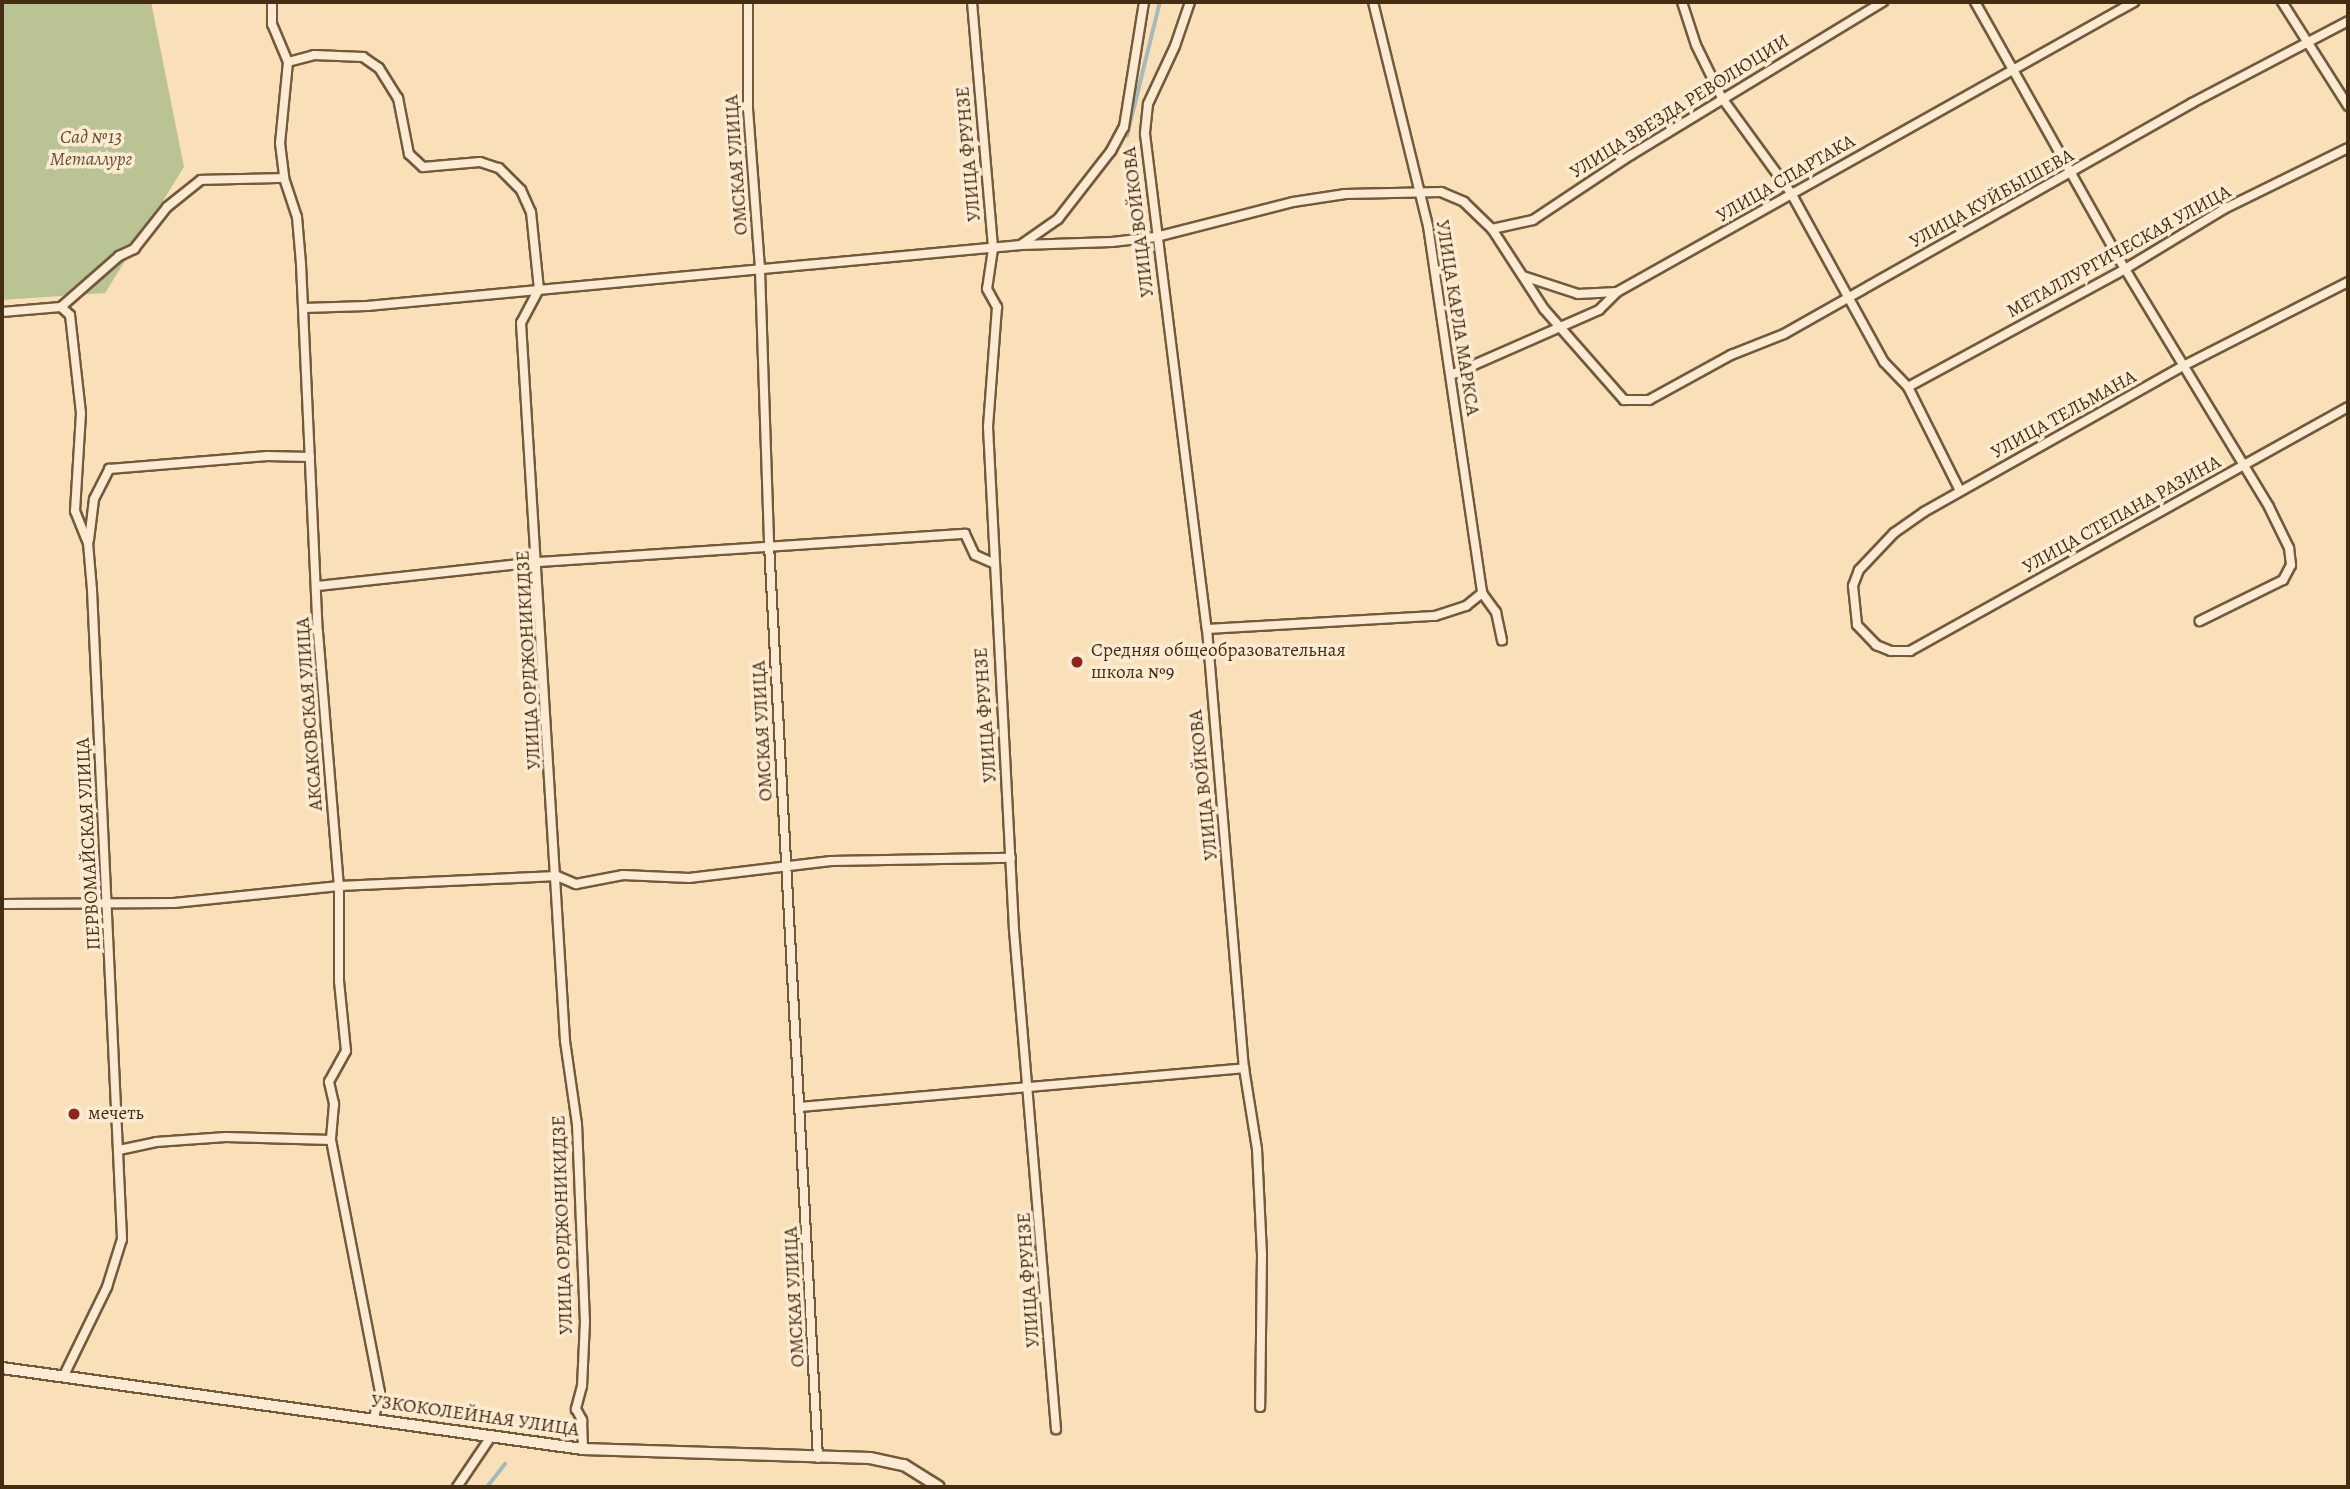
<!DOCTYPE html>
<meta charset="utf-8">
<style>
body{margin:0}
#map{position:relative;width:2350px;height:1489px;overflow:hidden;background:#fae0b9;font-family:Alegreya,serif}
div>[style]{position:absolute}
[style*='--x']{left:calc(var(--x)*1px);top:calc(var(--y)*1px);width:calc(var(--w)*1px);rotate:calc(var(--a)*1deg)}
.green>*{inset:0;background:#b9c393}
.stream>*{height:3.5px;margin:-1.75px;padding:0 1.75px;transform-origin:1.75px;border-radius:1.75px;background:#a4babb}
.roads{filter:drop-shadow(2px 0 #725a3b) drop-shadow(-2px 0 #725a3b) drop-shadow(0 2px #725a3b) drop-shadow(0 -2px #725a3b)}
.minor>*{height:8px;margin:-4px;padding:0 4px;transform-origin:4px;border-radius:4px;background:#fcebd2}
.tertiary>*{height:10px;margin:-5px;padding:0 5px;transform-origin:5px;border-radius:5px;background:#fcebd2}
.dots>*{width:19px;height:19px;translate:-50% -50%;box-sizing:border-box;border:4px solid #fcebd2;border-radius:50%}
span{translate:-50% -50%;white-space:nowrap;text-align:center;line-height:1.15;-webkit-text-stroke:7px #fcebd2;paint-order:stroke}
.street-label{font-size:19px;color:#442d11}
.park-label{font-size:19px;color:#615232;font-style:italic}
.poi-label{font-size:19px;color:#442d11}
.left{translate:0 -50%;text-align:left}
.frame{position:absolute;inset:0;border:4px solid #442d11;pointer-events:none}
</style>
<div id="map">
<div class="green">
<i style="clip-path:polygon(2px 2px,151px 2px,184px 167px,105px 293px,2px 300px)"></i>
</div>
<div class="stream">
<i style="--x:1127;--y:136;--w:138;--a:-76.2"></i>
<i style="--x:487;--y:1487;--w:29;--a:-52"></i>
</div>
<div class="roads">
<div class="minor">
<i style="--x:272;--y:2;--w:22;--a:90"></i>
<i style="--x:272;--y:24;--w:41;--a:67.2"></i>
<i style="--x:288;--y:62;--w:81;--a:95.6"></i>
<i style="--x:280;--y:143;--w:35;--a:83"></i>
<i style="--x:284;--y:178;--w:41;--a:71.6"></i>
<i style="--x:297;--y:217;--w:47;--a:85.1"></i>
<i style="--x:301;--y:264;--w:368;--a:87.4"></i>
<i style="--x:318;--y:632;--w:255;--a:85.3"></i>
<i style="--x:339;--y:886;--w:95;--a:90"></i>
<i style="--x:339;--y:981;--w:70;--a:84.3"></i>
<i style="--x:346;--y:1051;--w:35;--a:119"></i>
<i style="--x:329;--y:1082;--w:23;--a:77"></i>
<i style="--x:334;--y:1104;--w:36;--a:95"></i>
<i style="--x:331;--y:1140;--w:257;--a:79"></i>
<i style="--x:380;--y:1392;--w:28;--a:103"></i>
<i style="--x:748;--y:2;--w:107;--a:90"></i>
<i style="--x:748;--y:109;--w:161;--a:85.7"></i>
<i style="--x:760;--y:270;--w:274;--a:88.1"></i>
<i style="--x:769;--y:544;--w:915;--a:86.93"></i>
<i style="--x:972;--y:2;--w:248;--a:85.1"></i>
<i style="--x:993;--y:249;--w:40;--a:98.5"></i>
<i style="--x:987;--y:289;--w:21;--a:61"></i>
<i style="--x:997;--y:307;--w:120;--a:94.3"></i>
<i style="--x:988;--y:427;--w:504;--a:87.04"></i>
<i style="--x:1014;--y:930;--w:501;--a:85.19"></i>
<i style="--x:1190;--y:2;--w:46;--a:108.8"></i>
<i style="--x:1175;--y:46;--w:64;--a:115"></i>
<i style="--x:1148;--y:104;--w:30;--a:96"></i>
<i style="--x:1145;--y:134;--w:499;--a:82.9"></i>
<i style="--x:1207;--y:629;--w:441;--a:85.2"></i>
<i style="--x:1244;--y:1068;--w:82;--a:80.9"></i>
<i style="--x:1257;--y:1149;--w:105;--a:87.3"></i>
<i style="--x:1262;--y:1254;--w:153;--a:90.7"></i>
<i style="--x:1373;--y:2;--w:231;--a:76.2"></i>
<i style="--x:1428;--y:226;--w:371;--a:81.6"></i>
<i style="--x:1482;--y:593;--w:24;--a:54"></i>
<i style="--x:1496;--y:612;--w:29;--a:78"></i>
<i style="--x:1682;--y:2;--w:45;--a:72"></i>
<i style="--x:1696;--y:45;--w:59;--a:63.9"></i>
<i style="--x:1722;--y:98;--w:117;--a:54"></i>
<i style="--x:1791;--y:193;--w:193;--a:61.2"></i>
<i style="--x:1884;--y:362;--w:35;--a:46"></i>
<i style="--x:1908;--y:387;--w:116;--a:63.4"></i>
<i style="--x:1975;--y:2;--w:306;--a:60.7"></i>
<i style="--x:2125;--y:269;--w:278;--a:58.8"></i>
<i style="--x:2269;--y:507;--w:46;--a:64"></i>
<i style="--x:2289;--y:548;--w:17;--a:83"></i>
<i style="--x:2291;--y:565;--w:17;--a:118"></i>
<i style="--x:2283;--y:580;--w:93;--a:153.7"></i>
<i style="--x:2282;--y:2;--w:123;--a:57.6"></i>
<i style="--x:288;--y:62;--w:27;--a:-15"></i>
<i style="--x:314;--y:55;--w:49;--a:2.3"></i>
<i style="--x:363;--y:57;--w:19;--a:35"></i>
<i style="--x:379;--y:68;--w:36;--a:58"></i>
<i style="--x:398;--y:98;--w:57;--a:78.9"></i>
<i style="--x:409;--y:154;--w:19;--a:43"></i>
<i style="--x:423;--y:167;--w:57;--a:-5"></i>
<i style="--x:480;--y:162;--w:20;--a:18"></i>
<i style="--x:499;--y:168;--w:31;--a:45"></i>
<i style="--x:521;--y:190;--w:24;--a:66"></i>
<i style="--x:531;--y:212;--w:77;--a:84.1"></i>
<i style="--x:539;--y:289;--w:38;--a:118"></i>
<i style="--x:521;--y:323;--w:719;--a:86.49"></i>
<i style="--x:565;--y:1041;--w:84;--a:81.8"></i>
<i style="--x:577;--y:1124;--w:197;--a:87.7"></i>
<i style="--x:585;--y:1321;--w:65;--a:92.6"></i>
<i style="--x:582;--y:1386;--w:24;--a:105"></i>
<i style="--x:576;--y:1409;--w:13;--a:61"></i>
<i style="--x:582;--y:1420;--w:29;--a:88"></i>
<i style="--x:1492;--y:229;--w:42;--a:-12.4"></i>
<i style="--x:1533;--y:220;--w:118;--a:-33.6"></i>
<i style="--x:1631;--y:155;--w:295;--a:-31.3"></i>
<i style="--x:1022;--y:244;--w:44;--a:-34.8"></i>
<i style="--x:1058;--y:219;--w:86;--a:-52.1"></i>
<i style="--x:1111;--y:151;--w:27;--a:-62"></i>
<i style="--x:1124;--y:127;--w:127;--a:-80.9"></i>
<i style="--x:1523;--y:276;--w:58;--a:18.1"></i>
<i style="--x:1578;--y:294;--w:39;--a:-3"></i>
<i style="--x:2348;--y:282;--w:185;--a:153"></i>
<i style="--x:2183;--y:366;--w:297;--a:150.6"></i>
<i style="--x:1924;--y:512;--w:37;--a:145"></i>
<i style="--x:1894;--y:533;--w:51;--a:133.4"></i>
<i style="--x:1859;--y:570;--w:17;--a:111"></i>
<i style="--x:1853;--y:586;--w:39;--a:84"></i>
<i style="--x:1857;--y:625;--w:28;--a:46"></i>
<i style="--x:1876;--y:645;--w:16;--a:22"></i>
<i style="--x:1891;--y:651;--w:19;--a:0"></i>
<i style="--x:1910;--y:651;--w:501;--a:-29.12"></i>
<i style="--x:61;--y:307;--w:12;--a:42"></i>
<i style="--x:70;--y:315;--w:99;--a:83.6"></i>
<i style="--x:81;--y:413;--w:98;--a:93.5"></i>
<i style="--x:75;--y:511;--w:35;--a:68"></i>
<i style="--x:88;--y:543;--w:47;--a:85.1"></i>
<i style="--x:92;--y:590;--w:650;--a:87.35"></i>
<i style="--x:122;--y:1239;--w:50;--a:107.4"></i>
<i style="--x:107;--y:1287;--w:98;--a:116"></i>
<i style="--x:304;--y:308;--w:63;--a:-1.8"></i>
<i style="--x:367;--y:306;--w:657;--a:-5.33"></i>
<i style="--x:1021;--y:245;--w:91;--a:-1.9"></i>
<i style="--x:1112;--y:242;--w:44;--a:-6.5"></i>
<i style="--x:1156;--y:237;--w:141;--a:-14.3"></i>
<i style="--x:1293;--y:202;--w:53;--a:-8.7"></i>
<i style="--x:1345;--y:194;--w:96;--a:-1.2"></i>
<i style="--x:1441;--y:192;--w:25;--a:23"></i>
<i style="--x:1464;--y:202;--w:39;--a:44"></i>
<i style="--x:1492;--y:229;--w:95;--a:57"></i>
<i style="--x:1544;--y:309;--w:121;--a:48.7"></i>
<i style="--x:1624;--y:400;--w:25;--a:0"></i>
<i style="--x:1649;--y:400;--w:94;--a:-28.8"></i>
<i style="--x:1731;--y:355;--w:57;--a:-21.6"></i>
<i style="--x:1784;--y:334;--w:469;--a:-29.5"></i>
<i style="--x:2192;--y:103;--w:176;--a:-27.7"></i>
<i style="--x:2;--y:312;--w:59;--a:-4.8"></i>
<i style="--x:61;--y:307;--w:77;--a:-41.3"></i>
<i style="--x:119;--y:256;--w:17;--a:-25"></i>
<i style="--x:134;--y:249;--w:53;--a:-51.8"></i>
<i style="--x:167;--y:207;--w:43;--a:-38.5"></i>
<i style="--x:201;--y:180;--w:83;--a:-1.4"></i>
<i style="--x:1451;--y:375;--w:162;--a:-23.7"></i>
<i style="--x:1599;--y:310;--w:25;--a:-45"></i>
<i style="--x:1617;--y:292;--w:593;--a:-29.29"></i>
<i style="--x:1908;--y:387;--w:247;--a:-28.5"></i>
<i style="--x:2125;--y:269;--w:116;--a:-31.2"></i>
<i style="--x:2224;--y:209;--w:138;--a:-26.2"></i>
<i style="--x:89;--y:540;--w:41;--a:-83"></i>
<i style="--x:94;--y:499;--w:34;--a:-63"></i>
<i style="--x:109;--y:469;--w:159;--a:-4.7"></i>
<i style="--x:267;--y:456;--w:43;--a:1.3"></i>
<i style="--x:317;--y:586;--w:223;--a:-6.2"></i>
<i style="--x:539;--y:562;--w:427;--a:-3.8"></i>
<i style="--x:965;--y:534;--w:23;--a:65"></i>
<i style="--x:975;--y:555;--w:20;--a:24"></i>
<i style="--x:1207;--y:629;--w:228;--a:-3.3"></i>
<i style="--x:1435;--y:616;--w:33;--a:-18"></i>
<i style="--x:1466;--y:606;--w:21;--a:-39"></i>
<i style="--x:2;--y:904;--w:172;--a:-0.3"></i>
<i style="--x:174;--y:903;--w:166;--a:-5.9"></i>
<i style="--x:339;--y:886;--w:218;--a:-2.6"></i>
<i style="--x:557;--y:876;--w:21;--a:23"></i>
<i style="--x:576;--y:884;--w:48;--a:-10.8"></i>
<i style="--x:623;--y:875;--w:66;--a:2.6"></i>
<i style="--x:689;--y:878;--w:143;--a:-6.8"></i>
<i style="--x:831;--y:861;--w:180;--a:-1"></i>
<i style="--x:801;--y:1107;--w:445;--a:-5"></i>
<i style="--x:119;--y:1150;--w:38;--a:-12"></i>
<i style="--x:156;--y:1142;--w:70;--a:-4.1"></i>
<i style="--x:226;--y:1137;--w:105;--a:1.6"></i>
<i style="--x:457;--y:1487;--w:59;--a:-56"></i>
</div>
<div class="tertiary">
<i style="--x:2;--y:1368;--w:587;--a:7.94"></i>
<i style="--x:583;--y:1449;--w:287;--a:1.8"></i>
<i style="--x:870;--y:1458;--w:35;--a:12"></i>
<i style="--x:904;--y:1465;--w:41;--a:32.2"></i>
</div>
</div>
<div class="dots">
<i style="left:1077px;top:662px;background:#8f2418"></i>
<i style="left:74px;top:1114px;background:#8f2418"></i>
</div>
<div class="street-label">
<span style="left:1680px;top:107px;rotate:-32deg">УЛИЦА ЗВЕЗДА РЕВОЛЮЦИИ</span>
<span style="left:969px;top:154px;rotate:-95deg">УЛИЦА ФРУНЗЕ</span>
<span style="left:737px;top:165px;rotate:-94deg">ОМСКАЯ УЛИЦА</span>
<span style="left:1786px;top:179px;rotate:-30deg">УЛИЦА СПАРТАКА</span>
<span style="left:1992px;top:199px;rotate:-29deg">УЛИЦА КУЙБЫШЕВА</span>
<span style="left:1139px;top:222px;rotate:-97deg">УЛИЦА ВОЙКОВА</span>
<span style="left:2119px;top:252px;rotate:-29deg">МЕТАЛЛУРГИЧЕСКАЯ УЛИЦА</span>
<span style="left:1457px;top:318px;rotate:81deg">УЛИЦА КАРЛА МАРКСА</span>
<span style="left:2064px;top:415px;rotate:-29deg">УЛИЦА ТЕЛЬМАНА</span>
<span style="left:2122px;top:515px;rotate:-29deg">УЛИЦА СТЕПАНА РАЗИНА</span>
<span style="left:529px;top:660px;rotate:-93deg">УЛИЦА ОРДЖОНИКИДЗЕ</span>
<span style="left:310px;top:714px;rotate:-94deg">АКСАКОВСКАЯ УЛИЦА</span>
<span style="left:986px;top:715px;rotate:-94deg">УЛИЦА ФРУНЗЕ</span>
<span style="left:763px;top:731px;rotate:-93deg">ОМСКАЯ УЛИЦА</span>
<span style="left:1204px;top:785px;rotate:-96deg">УЛИЦА ВОЙКОВА</span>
<span style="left:89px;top:844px;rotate:-93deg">ПЕРВОМАЙСКАЯ УЛИЦА</span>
<span style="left:563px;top:1225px;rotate:-92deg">УЛИЦА ОРДЖОНИКИДЗЕ</span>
<span style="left:1029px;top:1280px;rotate:-94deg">УЛИЦА ФРУНЗЕ</span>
<span style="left:795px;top:1297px;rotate:-93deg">ОМСКАЯ УЛИЦА</span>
<span style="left:475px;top:1416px;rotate:8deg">УЗКОКОЛЕЙНАЯ УЛИЦА</span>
</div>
<div class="park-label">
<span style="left:91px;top:149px">Сад №13<br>Металлург</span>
</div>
<div class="poi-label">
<span class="left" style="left:1091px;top:662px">Средняя общеобразовательная<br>школа №9</span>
<span class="left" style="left:88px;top:1114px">мечеть</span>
</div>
<div class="frame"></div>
</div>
